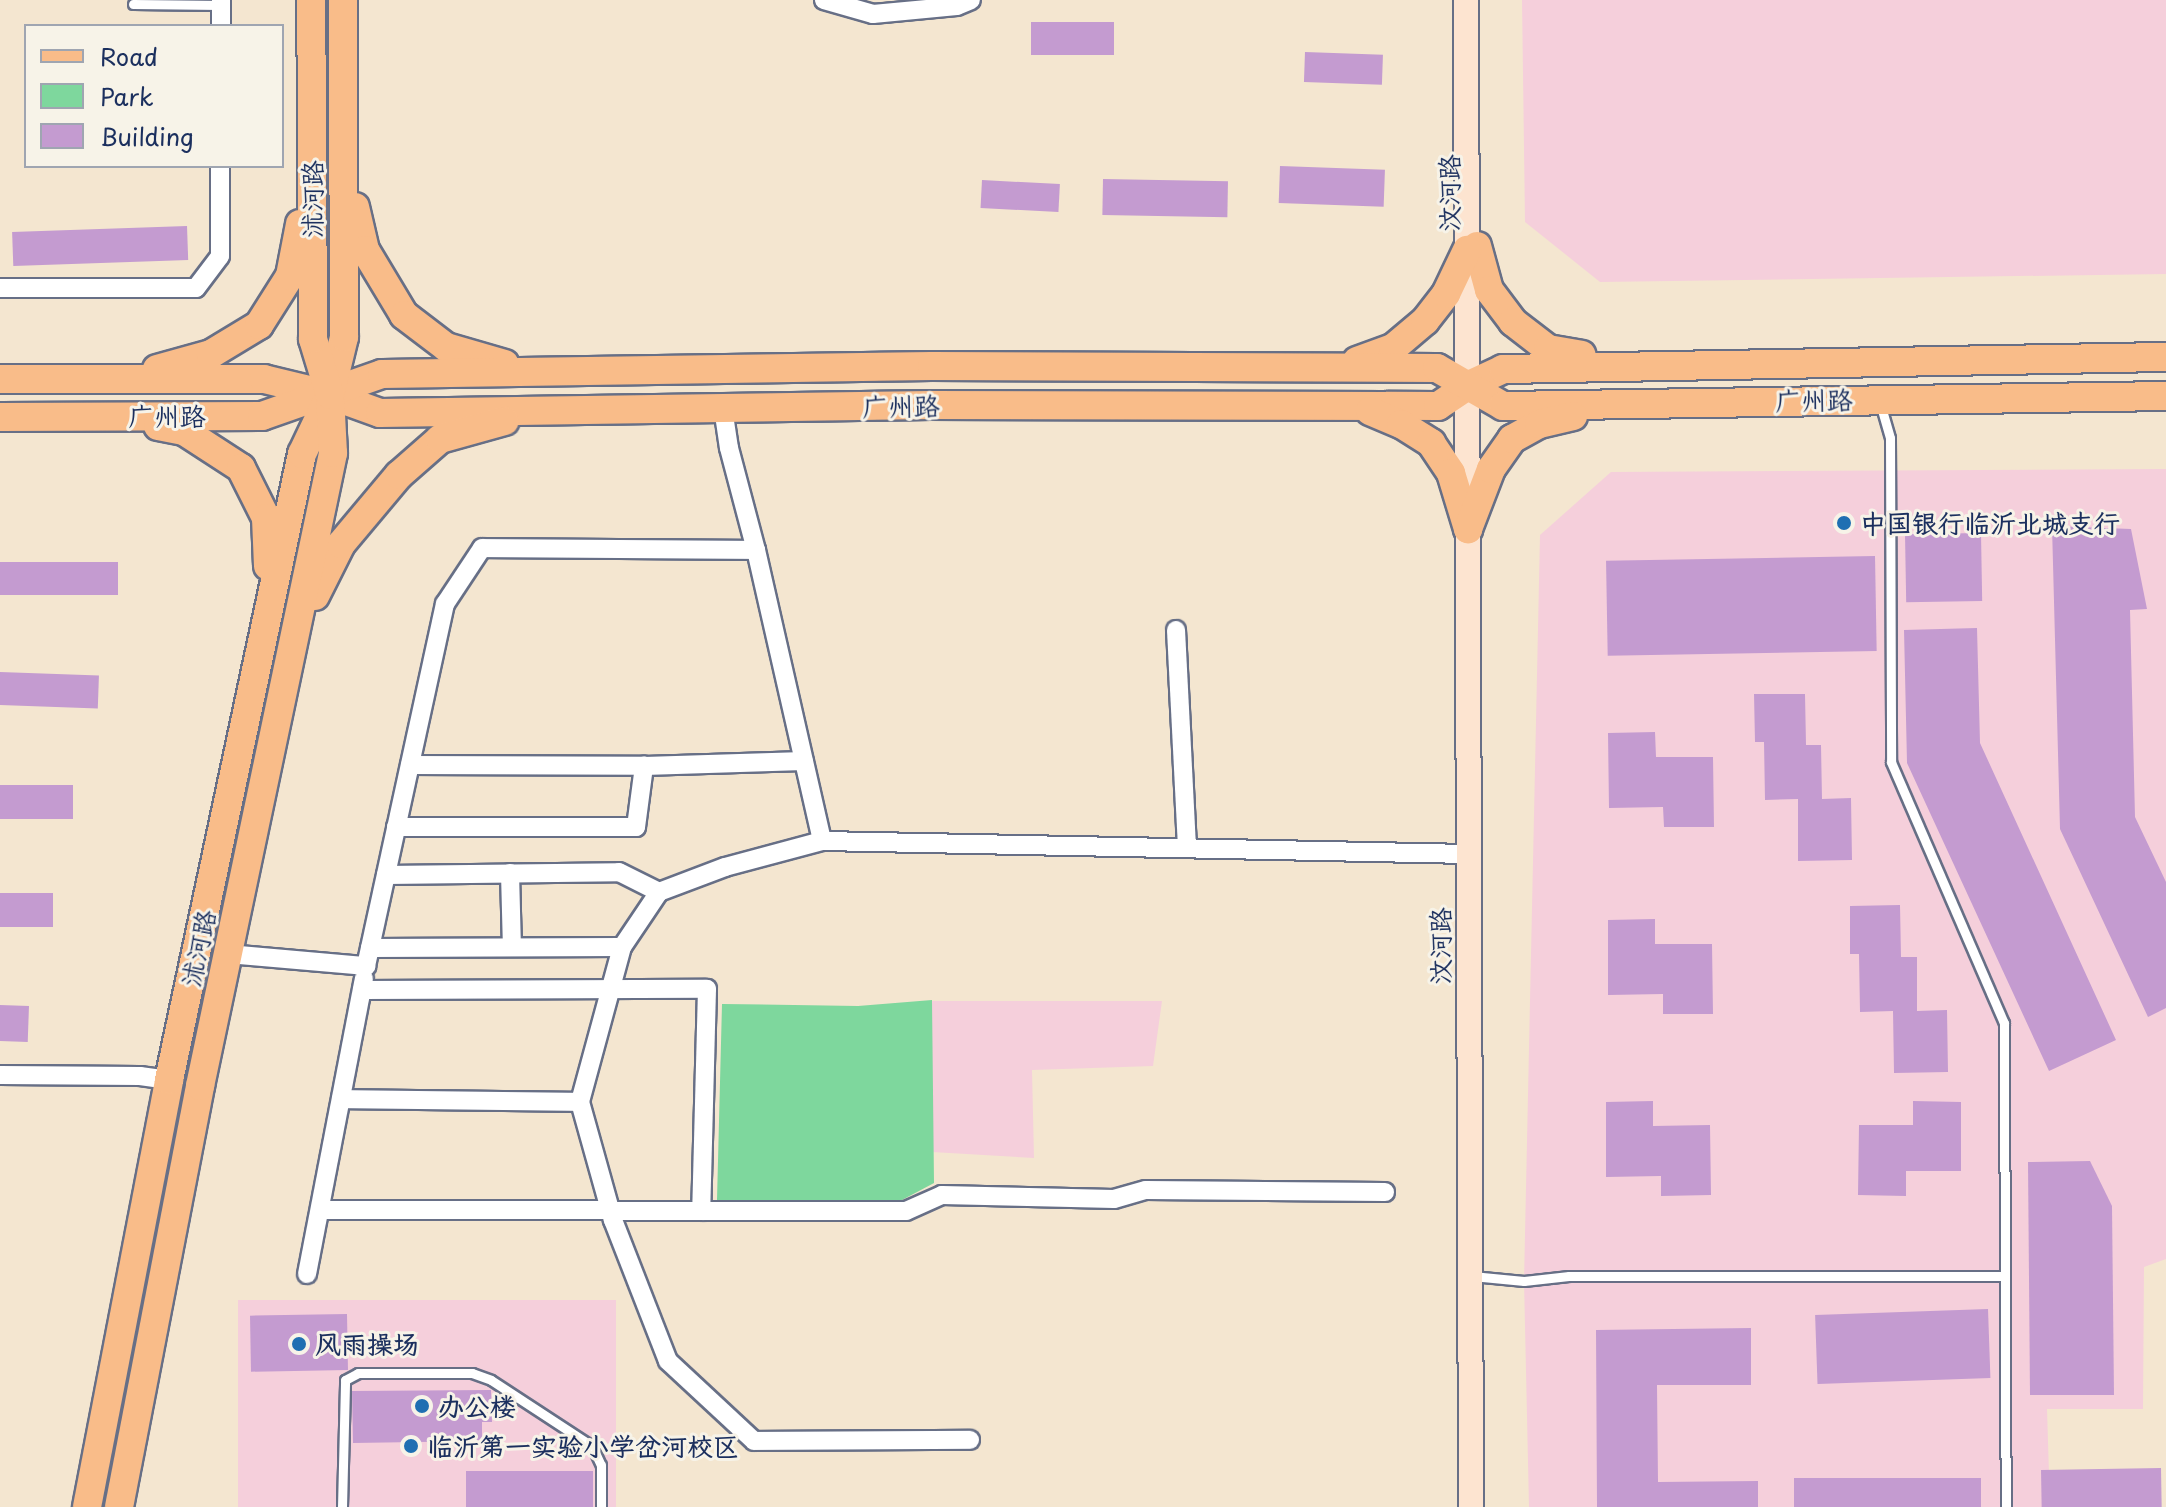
<!DOCTYPE html>
<meta charset="utf-8">
<style>
body{margin:0}
#map{position:relative;width:2166px;height:1507px;overflow:hidden;background:#f4e6d0;font-family:"Playpen Sans","LXGW WenKai TC",sans-serif}
div>[style]{position:absolute}
[style*='--x']{left:calc(var(--x)*1px);top:calc(var(--y)*1px);width:calc(var(--w)*1px);rotate:calc(var(--a)*1deg)}
.built>*{inset:0;background:#f5cfdb;transform-origin:0 0}
.green>*{inset:0;background:#7ed79d}
.building>*{inset:0;background:#c49bd0;transform-origin:0 0}
.roads{filter:drop-shadow(2px 0 #676f86) drop-shadow(-2px 0 #676f86) drop-shadow(0 2px #676f86) drop-shadow(0 -2px #676f86)}
.lane>*{height:9px;margin:-4.5px;padding:0 4.5px;transform-origin:4.5px;border-radius:4.5px;background:#fff}
.street>*{height:18px;margin:-9px;padding:0 9px;transform-origin:9px;border-radius:9px;background:#fff}
.secondary>*{height:24px;margin:-12px;padding:0 12px;transform-origin:12px;border-radius:12px;background:#fde4d0}
.primary>*{height:28px;margin:-14px;padding:0 14px;transform-origin:14px;border-radius:14px;background:#f9bc89}
.dots>*{width:22px;height:22px;translate:-50% -50%;box-sizing:border-box;border:4px solid #f7f3e8;border-radius:50%}
span{translate:-50% -50%;white-space:nowrap;text-align:center;line-height:1.15;-webkit-text-stroke:6px #f7f3e8;paint-order:stroke}
.street-label{font-size:26px;color:#1b2f5e}
.poi-label{font-size:26px;color:#1b2f5e;font-weight:700}
.left{translate:0 -50%;text-align:left}
.legend{position:absolute;left:24px;top:24px;width:260px;height:144px;box-sizing:border-box;background:#f7f3e8;border:2px solid #9fa5b1;margin:0;padding:10px 14px;list-style:none;font-size:24px;color:#1b2f5e}
.legend li{display:flex;align-items:center;gap:16px;height:40px}
.legend b{width:40px;border:2px solid #9fa5b1}
</style>
<div id="map">
<div class="built">
<i style="clip-path:polygon(1522px 0,2166px 0,2166px 274px,1600px 282px,1525px 222px)"></i>
<i style="clip-path:polygon(2166px 469px,2166px 1259px,2144px 1267px,2143px 1409px,2047px 1409px,2050px 1507px,1529px 1507px,1524px 1281px,1540px 535px,1611px 472px)"></i>
<i style="clip-path:polygon(932px 1001px,1162px 1001px,1153px 1066px,1032px 1070px,1034px 1158px,932px 1152px)"></i>
<i style="left:238px;top:1300px;width:378px;height:212px"></i>
</div>
<div class="green">
<i style="clip-path:polygon(932px 1000px,934px 1183px,902px 1200px,717px 1200px,722px 1004px,858px 1006px)"></i>
</div>
<div class="building">
<i style="left:1031px;top:22px;width:83px;height:33px"></i>
<i style="left:1305px;top:52px;width:78px;height:30px;rotate:2deg"></i>
<i style="left:1280px;top:166px;width:105px;height:37px;rotate:2deg"></i>
<i style="left:1103px;top:179px;width:125px;height:36px;rotate:1deg"></i>
<i style="left:982px;top:180px;width:78px;height:28px;rotate:3deg"></i>
<i style="left:187px;top:226px;width:34px;height:175px;rotate:88deg"></i>
<i style="clip-path:polygon(2052px 526px,2131px 529px,2147px 609px,2130px 610px,2135px 817px,2166px 882px,2166px 1008px,2148px 1017px,2060px 829px)"></i>
<i style="left:1981px;top:533px;width:68px;height:76px;rotate:89deg"></i>
<i style="left:1875px;top:556px;width:95px;height:269px;rotate:89deg"></i>
<i style="left:118px;top:562px;width:33px;height:118px;rotate:90deg"></i>
<i style="clip-path:polygon(1977px 628px,1980px 743px,2116px 1040px,2049px 1071px,1907px 763px,1904px 630px)"></i>
<i style="left:0;top:672px;width:99px;height:33px;rotate:2deg"></i>
<i style="clip-path:polygon(1754px 694px,1805px 694px,1806px 745px,1821px 745px,1822px 799px,1851px 798px,1852px 860px,1798px 861px,1798px 799px,1765px 800px,1764px 742px,1755px 742px)"></i>
<i style="clip-path:polygon(1655px 732px,1656px 757px,1713px 757px,1714px 827px,1664px 827px,1663px 807px,1609px 808px,1608px 733px)"></i>
<i style="left:0;top:785px;width:73px;height:34px"></i>
<i style="left:0;top:893px;width:53px;height:34px"></i>
<i style="clip-path:polygon(1900px 905px,1901px 957px,1917px 957px,1917px 1011px,1947px 1010px,1948px 1072px,1894px 1073px,1893px 1011px,1860px 1012px,1859px 954px,1850px 954px,1850px 906px)"></i>
<i style="clip-path:polygon(1655px 919px,1655px 944px,1712px 944px,1713px 1014px,1663px 1014px,1663px 994px,1608px 995px,1608px 920px)"></i>
<i style="left:0;top:1005px;width:29px;height:36px;rotate:2deg"></i>
<i style="clip-path:polygon(1653px 1101px,1653px 1126px,1710px 1125px,1711px 1195px,1661px 1196px,1661px 1176px,1606px 1177px,1606px 1102px)"></i>
<i style="clip-path:polygon(1913px 1101px,1961px 1102px,1961px 1171px,1906px 1171px,1906px 1196px,1858px 1195px,1859px 1125px,1913px 1125px)"></i>
<i style="clip-path:polygon(2090px 1161px,2112px 1206px,2114px 1395px,2030px 1395px,2028px 1162px)"></i>
<i style="left:1988px;top:1309px;width:69px;height:173px;rotate:88deg"></i>
<i style="left:347px;top:1314px;width:56px;height:97px;rotate:89deg"></i>
<i style="clip-path:polygon(1751px 1328px,1751px 1385px,1657px 1385px,1658px 1482px,1758px 1481px,1758px 1507px,1597px 1507px,1596px 1330px)"></i>
<i style="clip-path:polygon(491px 1390px,492px 1422px,482px 1422px,482px 1441px,353px 1443px,352px 1391px)"></i>
<i style="left:2161px;top:1468px;width:39px;height:120px;rotate:89deg"></i>
<i style="left:593px;top:1471px;width:36px;height:127px;rotate:90deg"></i>
<i style="left:1981px;top:1478px;width:29px;height:187px;rotate:90deg"></i>
</div>
<div class="roads">
<div class="lane">
<i style="--x:133;--y:4;--w:88;--a:0.7"></i>
<i style="--x:1880;--y:403;--w:36;--a:74"></i>
<i style="--x:1890;--y:438;--w:324;--a:89.8"></i>
<i style="--x:1891;--y:762;--w:284;--a:66.6"></i>
<i style="--x:2004;--y:1023;--w:484;--a:89.8"></i>
<i style="--x:1472;--y:1276;--w:52;--a:5.5"></i>
<i style="--x:1524;--y:1281;--w:45;--a:-6.3"></i>
<i style="--x:1569;--y:1276;--w:435;--a:0"></i>
<i style="--x:342;--y:1507;--w:127;--a:-88.6"></i>
<i style="--x:345;--y:1380;--w:15;--a:-28"></i>
<i style="--x:358;--y:1373;--w:114;--a:0"></i>
<i style="--x:472;--y:1373;--w:20;--a:20"></i>
<i style="--x:491;--y:1380;--w:121;--a:33.2"></i>
<i style="--x:592;--y:1446;--w:21;--a:65"></i>
<i style="--x:601;--y:1465;--w:42;--a:90"></i>
</div>
<div class="street">
<i style="--x:824;--y:0;--w:51;--a:15.9"></i>
<i style="--x:873;--y:14;--w:84;--a:-5.4"></i>
<i style="--x:957;--y:6;--w:15;--a:-23"></i>
<i style="--x:221;--y:26;--w:26;--a:-90"></i>
<i style="--x:0;--y:288;--w:196;--a:0"></i>
<i style="--x:196;--y:288;--w:40;--a:-53"></i>
<i style="--x:220;--y:256;--w:90;--a:-90"></i>
<i style="--x:723;--y:408;--w:40;--a:81.5"></i>
<i style="--x:729;--y:448;--w:106;--a:75.2"></i>
<i style="--x:756;--y:550;--w:298;--a:77.2"></i>
<i style="--x:822;--y:841;--w:100;--a:165"></i>
<i style="--x:725;--y:867;--w:71;--a:159.3"></i>
<i style="--x:659;--y:892;--w:66;--a:123.9"></i>
<i style="--x:622;--y:947;--w:161;--a:105.2"></i>
<i style="--x:580;--y:1102;--w:123;--a:74.4"></i>
<i style="--x:613;--y:1220;--w:151;--a:68.7"></i>
<i style="--x:668;--y:1361;--w:117;--a:42.9"></i>
<i style="--x:754;--y:1441;--w:216;--a:-0.3"></i>
<i style="--x:1176;--y:630;--w:216;--a:87.1"></i>
<i style="--x:410;--y:765;--w:234;--a:0.2"></i>
<i style="--x:644;--y:766;--w:160;--a:-1.8"></i>
<i style="--x:396;--y:827;--w:240;--a:0"></i>
<i style="--x:636;--y:827;--w:62;--a:-82.5"></i>
<i style="--x:822;--y:841;--w:645;--a:1.15"></i>
<i style="--x:510;--y:873;--w:74;--a:88.5"></i>
<i style="--x:386;--y:875;--w:233;--a:-0.7"></i>
<i style="--x:619;--y:872;--w:45;--a:26.6"></i>
<i style="--x:370;--y:948;--w:252;--a:-0.2"></i>
<i style="--x:228;--y:954;--w:139;--a:5"></i>
<i style="--x:366;--y:966;--w:371;--a:-77.7"></i>
<i style="--x:445;--y:604;--w:67;--a:-56.5"></i>
<i style="--x:482;--y:548;--w:274;--a:0.4"></i>
<i style="--x:362;--y:990;--w:345;--a:-0.2"></i>
<i style="--x:707;--y:989;--w:222;--a:91.5"></i>
<i style="--x:0;--y:1075;--w:140;--a:0.4"></i>
<i style="--x:140;--y:1076;--w:29;--a:8"></i>
<i style="--x:341;--y:1099;--w:239;--a:0.7"></i>
<i style="--x:320;--y:1210;--w:586;--a:0.1"></i>
<i style="--x:906;--y:1211;--w:39;--a:-24"></i>
<i style="--x:942;--y:1195;--w:172;--a:1.3"></i>
<i style="--x:1114;--y:1199;--w:33;--a:-16"></i>
<i style="--x:1146;--y:1190;--w:239;--a:0.5"></i>
<i style="--x:307;--y:1274;--w:301;--a:-79.1"></i>
</div>
<div class="secondary">
<i style="--x:1466;--y:0;--w:1507;--a:89.81"></i>
</div>
<div class="primary">
<i style="--x:355;--y:207;--w:44;--a:76.9"></i>
<i style="--x:365;--y:250;--w:76;--a:59"></i>
<i style="--x:404;--y:315;--w:53;--a:37.3"></i>
<i style="--x:446;--y:347;--w:61;--a:16.1"></i>
<i style="--x:1477;--y:246;--w:46;--a:74.7"></i>
<i style="--x:1489;--y:290;--w:40;--a:53"></i>
<i style="--x:1513;--y:322;--w:44;--a:37.6"></i>
<i style="--x:1548;--y:349;--w:34;--a:10"></i>
<i style="--x:1357;--y:361;--w:38;--a:-20"></i>
<i style="--x:1393;--y:348;--w:42;--a:-40.2"></i>
<i style="--x:1425;--y:321;--w:34;--a:-52"></i>
<i style="--x:1446;--y:294;--w:49;--a:-64.5"></i>
<i style="--x:157;--y:369;--w:56;--a:-15.5"></i>
<i style="--x:211;--y:354;--w:56;--a:-31.1"></i>
<i style="--x:259;--y:325;--w:58;--a:-57.7"></i>
<i style="--x:290;--y:276;--w:53;--a:-79.1"></i>
<i style="--x:0;--y:379;--w:264;--a:0"></i>
<i style="--x:264;--y:379;--w:68;--a:13.6"></i>
<i style="--x:330;--y:395;--w:53;--a:19.8"></i>
<i style="--x:380;--y:413;--w:551;--a:-0.83"></i>
<i style="--x:931;--y:405;--w:507;--a:0.11"></i>
<i style="--x:1438;--y:406;--w:37;--a:-34"></i>
<i style="--x:1469;--y:385;--w:38;--a:-25"></i>
<i style="--x:1503;--y:369;--w:663;--a:-1.04"></i>
<i style="--x:1370;--y:411;--w:34;--a:23"></i>
<i style="--x:1401;--y:424;--w:36;--a:32"></i>
<i style="--x:1431;--y:443;--w:36;--a:56"></i>
<i style="--x:1451;--y:473;--w:59;--a:73.1"></i>
<i style="--x:0;--y:417;--w:262;--a:-0.2"></i>
<i style="--x:262;--y:416;--w:127;--a:-19.3"></i>
<i style="--x:382;--y:374;--w:550;--a:-0.83"></i>
<i style="--x:932;--y:366;--w:505;--a:0.23"></i>
<i style="--x:1437;--y:368;--w:76;--a:29.9"></i>
<i style="--x:1503;--y:406;--w:663;--a:-0.86"></i>
<i style="--x:158;--y:426;--w:26;--a:11"></i>
<i style="--x:184;--y:431;--w:68;--a:33"></i>
<i style="--x:241;--y:468;--w:56;--a:63.4"></i>
<i style="--x:266;--y:518;--w:48;--a:87.6"></i>
<i style="--x:1468;--y:529;--w:64;--a:-69"></i>
<i style="--x:1491;--y:469;--w:37;--a:-55"></i>
<i style="--x:1512;--y:439;--w:31;--a:-29"></i>
<i style="--x:1539;--y:424;--w:35;--a:-13"></i>
<i style="--x:315;--y:596;--w:58;--a:-63.4"></i>
<i style="--x:341;--y:544;--w:90;--a:-50"></i>
<i style="--x:399;--y:475;--w:55;--a:-41.3"></i>
<i style="--x:440;--y:439;--w:67;--a:-15.5"></i>
<i style="--x:87;--y:1507;--w:435;--a:-79.1"></i>
<i style="--x:169;--y:1080;--w:640;--a:-78.01"></i>
<i style="--x:302;--y:454;--w:65;--a:-64.6"></i>
<i style="--x:330;--y:395;--w:60;--a:-76.4"></i>
<i style="--x:344;--y:337;--w:337;--a:-90.2"></i>
<i style="--x:119;--y:1507;--w:429;--a:-79.1"></i>
<i style="--x:200;--y:1086;--w:647;--a:-78.13"></i>
<i style="--x:333;--y:453;--w:58;--a:-93"></i>
<i style="--x:330;--y:395;--w:59;--a:-106.9"></i>
<i style="--x:313;--y:339;--w:339;--a:-90.3"></i>
</div>
</div>
<div class="dots">
<i style="left:1844px;top:523px;background:#1f6fb2"></i>
<i style="left:299px;top:1344px;background:#1f6fb2"></i>
<i style="left:422px;top:1406px;background:#1f6fb2"></i>
<i style="left:411px;top:1446px;background:#1f6fb2"></i>
</div>
<div class="street-label">
<span style="left:1449px;top:193px;rotate:-90deg">汶河路</span>
<span style="left:312px;top:199px;rotate:-90deg">沭河路</span>
<span style="left:1814px;top:400px;rotate:-1deg">广州路</span>
<span style="left:901px;top:406px;rotate:-1deg">广州路</span>
<span style="left:167px;top:416px">广州路</span>
<span style="left:1440px;top:946px;rotate:-90deg">汶河路</span>
<span style="left:198px;top:948px;rotate:-78deg">沭河路</span>
</div>
<div class="poi-label">
<span class="left" style="left:1860px;top:523px">中国银行临沂北城支行</span>
<span class="left" style="left:315px;top:1344px">风雨操场</span>
<span class="left" style="left:438px;top:1406px">办公楼</span>
<span class="left" style="left:427px;top:1446px">临沂第一实验小学岔河校区</span>
</div>
<ul class="legend">
<li><b style="height:10px;background:#f9bc89"></b>Road</li>
<li><b style="height:22px;background:#7ed79d"></b>Park</li>
<li><b style="height:22px;background:#c49bd0"></b>Building</li>
</ul>
</div>
